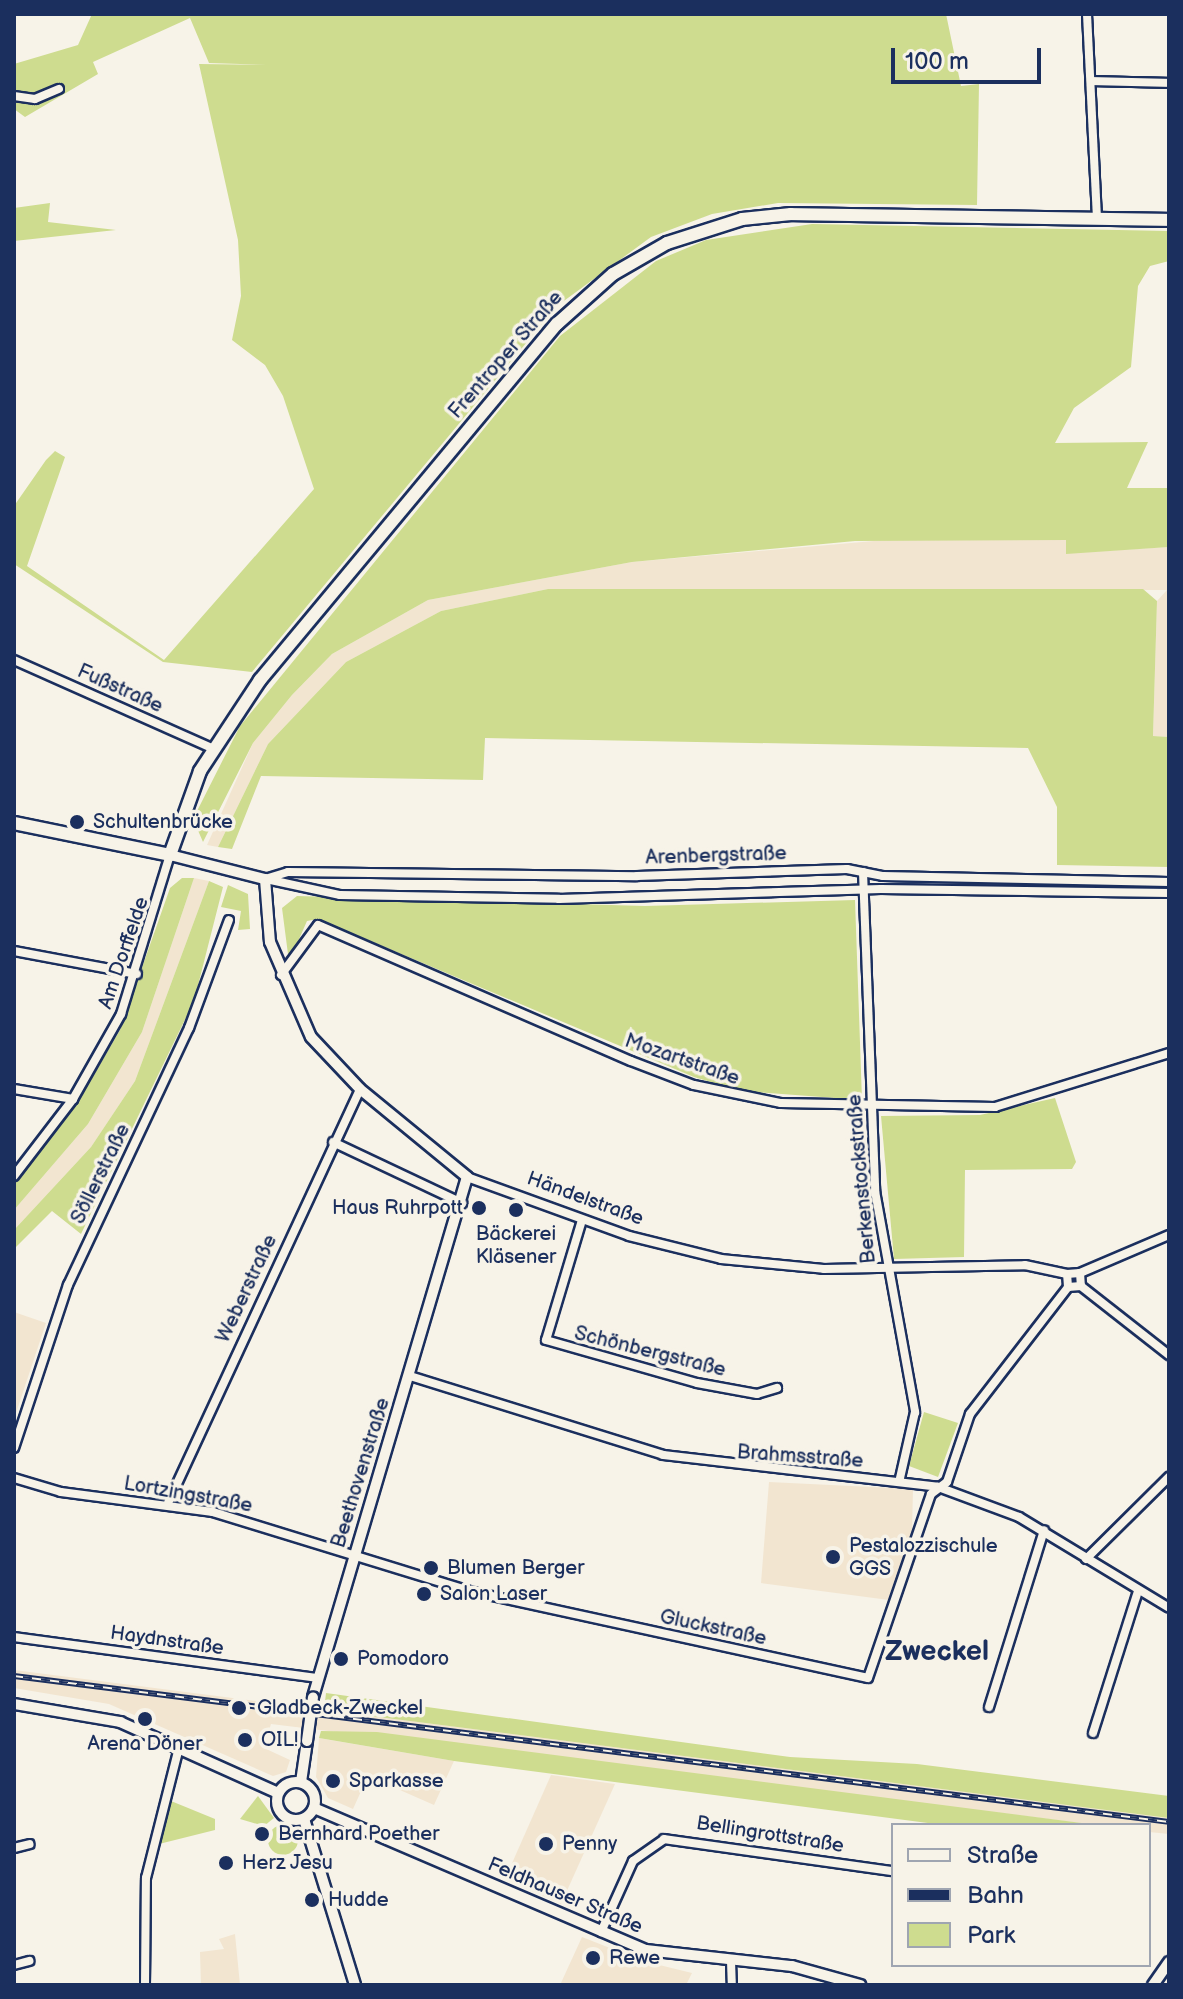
<!DOCTYPE html>
<meta charset="utf-8">
<style>
body{margin:0}
#map{position:relative;width:1183px;height:1999px;overflow:hidden;background:#f7f3e8;font-family:"Balsamiq Sans",sans-serif}
div>[style]{position:absolute}
[style*='--x']{left:calc(var(--x)*1px);top:calc(var(--y)*1px);width:calc(var(--w)*1px);rotate:calc(var(--a)*1deg)}
.built>*{inset:0;background:#f2e5d0}
.green>*{inset:0;background:#cedc8f}
.round{border-radius:50%}
.roads{filter:drop-shadow(2px 0 #1b2f5e) drop-shadow(-2px 0 #1b2f5e) drop-shadow(0 2px #1b2f5e) drop-shadow(0 -2px #1b2f5e)}
.minor>*{height:8px;margin:-4px;padding:0 4px;transform-origin:4px;border-radius:4px;background:#f7f3e8}
.tertiary>*{height:10px;margin:-5px;padding:0 5px;transform-origin:5px;border-radius:5px;background:#f7f3e8}
.tertiary>.ring{margin:-5px;padding:0;box-sizing:content-box;background:none;border:10px solid #f7f3e8;border-radius:50%}
.secondary>*{height:12px;margin:-6px;padding:0 6px;transform-origin:6px;border-radius:6px;background:#f7f3e8}
.rail>*{height:6px;margin-top:-3px;transform-origin:0;background:repeating-linear-gradient(90deg,#f7f3e8 0 9px,#1b2f5e 0 18px);box-sizing:border-box;border-block:2px solid #1b2f5e}
.bridges{filter:drop-shadow(2px 0 #1b2f5e) drop-shadow(-2px 0 #1b2f5e) drop-shadow(0 2px #1b2f5e) drop-shadow(0 -2px #1b2f5e)}
.tertiary-bridge>*{height:10px;margin:-5px;padding:0 5px;transform-origin:5px;border-radius:5px;background:#f7f3e8}
.dots>*{width:22px;height:22px;translate:-50% -50%;box-sizing:border-box;border:4px solid #f7f3e8;border-radius:50%}
span{translate:-50% -50%;white-space:nowrap;text-align:center;line-height:1.15;-webkit-text-stroke:7px #f7f3e8;paint-order:stroke}
.street-label{font-size:20px;color:#1b2f5e}
.poi-label{font-size:20px;color:#1b2f5e}
.left{translate:0 -50%;text-align:left}
.right{translate:-100% -50%;text-align:right}
.district-label{font-size:28px;color:#1b2f5e;font-weight:700}
.frame{position:absolute;inset:0;border:16px solid #1b2f5e;pointer-events:none}
.legend{position:absolute;left:891px;top:1823px;width:260px;height:144px;box-sizing:border-box;background:#f7f3e8;border:2px solid #9fa5b1;margin:0;padding:10px 14px;list-style:none;font-size:24px;color:#1b2f5e}
.legend li{display:flex;align-items:center;gap:16px;height:40px}
.legend b{width:40px;border:2px solid #9fa5b1}
.scale{position:absolute;left:891px;top:48px;width:150px;height:36px;box-sizing:border-box;border:4px solid #1b2f5e;border-top:0;padding-left:10px;font-size:24px;line-height:28px;white-space:nowrap;color:#1b2f5e;-webkit-text-stroke:6px #f7f3e8;paint-order:stroke}
</style>
<div id="map">
<div class="built">
<i style="clip-path:polygon(943px 535px,1066px 540px,1066px 553px,1169px 547px,1169px 737px,1153px 736px,1157px 601px,1167px 590px,548px 589px,441px 611px,346px 662px,268px 744px,218px 847px,207px 845px,253px 743px,292px 695px,332px 654px,428px 600px,632px 562px)"></i>
<i style="clip-path:polygon(194px 878px,209px 881px,135px 1081px,91px 1147px,14px 1230px,14px 1210px,88px 1124px,142px 1032px)"></i>
<i style="clip-path:polygon(14px 1312px,46px 1323px,14px 1419px)"></i>
<i style="clip-path:polygon(769px 1482px,913px 1489px,912px 1531px,889px 1600px,761px 1583px)"></i>
<i style="clip-path:polygon(14px 1670px,1169px 1818px,1169px 1834px,1149px 1832px,1149px 1825px,1097px 1825px,271px 1724px,264px 1748px,290px 1760px,286px 1772px,273px 1776px,109px 1704px,14px 1688px)"></i>
<i style="clip-path:polygon(319px 1738px,330px 1740px,454px 1761px,434px 1805px,368px 1776px,353px 1809px,328px 1798px,316px 1777px)"></i>
<i style="clip-path:polygon(551px 1775px,615px 1784px,561px 1904px,505px 1879px)"></i>
<i style="clip-path:polygon(235px 1934px,240px 1985px,201px 1985px,200px 1952px,224px 1949px,219px 1939px)"></i>
<i style="clip-path:polygon(582px 1937px,643px 1961px,692px 1973px,686px 1985px,560px 1985px)"></i>
</div>
<div class="green">
<i style="clip-path:polygon(92px 14px,946px 14px,961px 86px,979px 84px,977px 205px,778px 203px,712px 214px,651px 237px,557px 306px,252px 672px,163px 662px,14px 564px,14px 506px,46px 460px,55px 451px,65px 457px,27px 566px,164px 660px,314px 489px,283px 396px,265px 365px,232px 340px,241px 296px,238px 240px,199px 64px,267px 65px,209px 63px,190px 18px,93px 62px,98px 74px,25px 117px,14px 109px,14px 64px,78px 45px)"></i>
<i style="clip-path:polygon(50px 203px,48px 222px,116px 230px,14px 241px,14px 208px)"></i>
<i style="clip-path:polygon(812px 224px,1169px 231px,1169px 261px,1150px 266px,1138px 286px,1131px 367px,1074px 408px,1055px 443px,1148px 442px,1127px 488px,1169px 488px,1169px 547px,1066px 554px,1066px 540px,855px 541px,632px 562px,428px 600px,332px 654px,292px 695px,253px 743px,203px 842px,193px 819px,240px 726px,560px 336px,656px 261px,706px 240px)"></i>
<i style="clip-path:polygon(548px 589px,1143px 589px,1157px 601px,1153px 736px,1169px 737px,1169px 867px,1057px 865px,1057px 807px,1028px 748px,485px 738px,483px 780px,261px 776px,232px 849px,218px 847px,268px 744px,346px 662px,441px 611px)"></i>
<i style="clip-path:polygon(182px 878px,194px 878px,142px 1032px,88px 1124px,14px 1210px,14px 1182px,82px 1095px,120px 1030px,170px 888px)"></i>
<i style="clip-path:polygon(209px 881px,223px 887px,194px 1001px,81px 1234px,52px 1211px,14px 1249px,14px 1230px,91px 1147px,135px 1081px)"></i>
<i style="clip-path:polygon(228px 885px,248px 894px,250px 929px,238px 930px,241px 911px,221px 907px)"></i>
<i style="clip-path:polygon(297px 896px,645px 906px,855px 900px,862px 1100px,741px 1091px,694px 1077px,318px 919px,307px 921px,289px 962px,282px 908px)"></i>
<i style="clip-path:polygon(1055px 1098px,1076px 1162px,1072px 1169px,965px 1170px,964px 1257px,894px 1259px,881px 1116px,980px 1115px)"></i>
<i style="clip-path:polygon(924px 1412px,958px 1423px,938px 1477px,909px 1466px)"></i>
<i style="clip-path:polygon(326px 1693px,790px 1757px,917px 1764px,1169px 1796px,1169px 1818px,324px 1710px)"></i>
<i style="clip-path:polygon(321px 1731px,377px 1732px,1097px 1825px,943px 1825px,454px 1761px,319px 1738px)"></i>
<i style="clip-path:polygon(258px 1796px,274px 1818px,264px 1826px,240px 1819px)"></i>
<i style="clip-path:polygon(171px 1801px,215px 1819px,215px 1830px,159px 1844px)"></i>
<i class="round" style="left:268px;top:1825px;width:30px;height:30px"></i>
</div>
<div class="roads">
<div class="minor">
<i style="--x:1087;--y:14;--w:205;--a:87.2"></i>
<i style="--x:1094;--y:81;--w:75;--a:1.5"></i>
<i style="--x:14;--y:96;--w:21;--a:8"></i>
<i style="--x:35;--y:99;--w:26;--a:-23"></i>
<i style="--x:14;--y:660;--w:217;--a:24"></i>
<i style="--x:863;--y:872;--w:319;--a:87.8"></i>
<i style="--x:875;--y:1191;--w:225;--a:79.7"></i>
<i style="--x:915;--y:1412;--w:68;--a:102.8"></i>
<i style="--x:265;--y:879;--w:24;--a:-17"></i>
<i style="--x:288;--y:872;--w:349;--a:0.7"></i>
<i style="--x:637;--y:876;--w:210;--a:-1.9"></i>
<i style="--x:847;--y:869;--w:37;--a:11"></i>
<i style="--x:883;--y:876;--w:286;--a:1.2"></i>
<i style="--x:266;--y:879;--w:76;--a:12.2"></i>
<i style="--x:340;--y:895;--w:219;--a:1"></i>
<i style="--x:559;--y:899;--w:322;--a:-1.8"></i>
<i style="--x:881;--y:889;--w:288;--a:0.8"></i>
<i style="--x:14;--y:951;--w:125;--a:10.6"></i>
<i style="--x:281;--y:975;--w:62;--a:-53.5"></i>
<i style="--x:318;--y:925;--w:341;--a:23.5"></i>
<i style="--x:631;--y:1061;--w:67;--a:20.9"></i>
<i style="--x:694;--y:1085;--w:89;--a:11.7"></i>
<i style="--x:781;--y:1103;--w:214;--a:1.1"></i>
<i style="--x:995;--y:1107;--w:182;--a:-17.2"></i>
<i style="--x:14;--y:1089;--w:60;--a:9.6"></i>
<i style="--x:333;--y:1142;--w:143;--a:25.3"></i>
<i style="--x:14;--y:1176;--w:97;--a:-52.5"></i>
<i style="--x:73;--y:1099;--w:98;--a:-60.5"></i>
<i style="--x:121;--y:1014;--w:166;--a:-72.9"></i>
<i style="--x:467;--y:1177;--w:172;--a:20"></i>
<i style="--x:629;--y:1236;--w:95;--a:14"></i>
<i style="--x:721;--y:1259;--w:103;--a:5.5"></i>
<i style="--x:824;--y:1269;--w:201;--a:-1.1"></i>
<i style="--x:1025;--y:1265;--w:43;--a:12.1"></i>
<i style="--x:582;--y:1220;--w:125;--a:106.7"></i>
<i style="--x:546;--y:1340;--w:157;--a:15.9"></i>
<i style="--x:697;--y:1383;--w:61;--a:10.4"></i>
<i style="--x:757;--y:1394;--w:21;--a:-17"></i>
<i style="--x:1080;--y:1273;--w:97;--a:-23.1"></i>
<i style="--x:1081;--y:1286;--w:112;--a:38.1"></i>
<i style="--x:410;--y:1376;--w:265;--a:17.3"></i>
<i style="--x:663;--y:1455;--w:277;--a:6.6"></i>
<i style="--x:938;--y:1487;--w:86;--a:20.3"></i>
<i style="--x:1019;--y:1517;--w:175;--a:31.2"></i>
<i style="--x:14;--y:1448;--w:172;--a:-71.7"></i>
<i style="--x:68;--y:1285;--w:284;--a:-64.8"></i>
<i style="--x:189;--y:1028;--w:115;--a:-69.7"></i>
<i style="--x:14;--y:1478;--w:49;--a:16.6"></i>
<i style="--x:61;--y:1492;--w:153;--a:7.5"></i>
<i style="--x:213;--y:1512;--w:268;--a:17.1"></i>
<i style="--x:469;--y:1591;--w:408;--a:12.3"></i>
<i style="--x:868;--y:1678;--w:194;--a:-71.1"></i>
<i style="--x:931;--y:1494;--w:20;--a:-37"></i>
<i style="--x:947;--y:1482;--w:72;--a:-71.3"></i>
<i style="--x:970;--y:1414;--w:160;--a:-52.3"></i>
<i style="--x:1068;--y:1287;--w:13;--a:-94"></i>
<i style="--x:1067;--y:1274;--w:13;--a:-4"></i>
<i style="--x:1080;--y:1273;--w:13;--a:86"></i>
<i style="--x:1081;--y:1286;--w:13;--a:176"></i>
<i style="--x:168;--y:1503;--w:456;--a:-65.1"></i>
<i style="--x:1086;--y:1559;--w:117;--a:-44.7"></i>
<i style="--x:14;--y:1637;--w:305;--a:7.7"></i>
<i style="--x:989;--y:1707;--w:185;--a:-72.7"></i>
<i style="--x:1093;--y:1733;--w:149;--a:-72.4"></i>
<i style="--x:14;--y:1848;--w:16;--a:-14"></i>
<i style="--x:601;--y:1932;--w:78;--a:-65.7"></i>
<i style="--x:633;--y:1861;--w:38;--a:-35"></i>
<i style="--x:664;--y:1839;--w:231;--a:8"></i>
<i style="--x:731;--y:1961;--w:24;--a:88"></i>
<i style="--x:14;--y:1965;--w:16;--a:-15"></i>
<i style="--x:145;--y:1985;--w:107;--a:-89.5"></i>
<i style="--x:146;--y:1878;--w:134;--a:-75.8"></i>
</div>
<div class="tertiary">
<i style="--x:170;--y:855;--w:98;--a:14.2"></i>
<i style="--x:265;--y:879;--w:63;--a:85.5"></i>
<i style="--x:270;--y:942;--w:103;--a:66.7"></i>
<i style="--x:311;--y:1037;--w:71;--a:46.7"></i>
<i style="--x:360;--y:1089;--w:139;--a:39.4"></i>
<i style="--x:467;--y:1177;--w:542;--a:106.5"></i>
<i style="--x:14;--y:1704;--w:108;--a:9.6"></i>
<i style="--x:120;--y:1722;--w:173;--a:24.2"></i>
<i class="ring" style="left:277px;top:1782px;width:28px;height:28px"></i>
<i style="--x:301;--y:1782;--w:41;--a:-81.7"></i>
<i style="--x:314;--y:1808;--w:361;--a:23.2"></i>
<i style="--x:646;--y:1950;--w:147;--a:6.3"></i>
<i style="--x:792;--y:1966;--w:71;--a:15.6"></i>
<i style="--x:304;--y:1819;--w:174;--a:72.9"></i>
<i style="--x:1153;--y:1985;--w:28;--a:-55"></i>
</div>
<div class="secondary">
<i style="--x:14;--y:823;--w:159;--a:11.6"></i>
<i style="--x:170;--y:855;--w:89;--a:-70.3"></i>
<i style="--x:200;--y:771;--w:109;--a:-56.6"></i>
<i style="--x:260;--y:680;--w:464;--a:-50.2"></i>
<i style="--x:557;--y:324;--w:75;--a:-41.8"></i>
<i style="--x:613;--y:274;--w:62;--a:-29.9"></i>
<i style="--x:667;--y:243;--w:79;--a:-17.7"></i>
<i style="--x:742;--y:219;--w:49;--a:-5.8"></i>
<i style="--x:791;--y:214;--w:378;--a:0.9"></i>
</div>
</div>
<div class="rail">
<i style="--x:14;--y:1676;--w:1164;--a:7.2"></i>
</div>
<div class="bridges">
<div class="tertiary-bridge">
<i style="--x:307;--y:1741;--w:44;--a:-82.2"></i>
</div>
</div>
<div class="dots">
<i style="left:77px;top:822px;background:#1b2f5e"></i>
<i style="left:479px;top:1208px;background:#1b2f5e"></i>
<i style="left:516px;top:1210px;background:#1b2f5e"></i>
<i style="left:833px;top:1557px;background:#1b2f5e"></i>
<i style="left:431px;top:1568px;background:#1b2f5e"></i>
<i style="left:424px;top:1594px;background:#1b2f5e"></i>
<i style="left:341px;top:1659px;background:#1b2f5e"></i>
<i style="left:239px;top:1708px;background:#1b2f5e"></i>
<i style="left:145px;top:1719px;background:#1b2f5e"></i>
<i style="left:245px;top:1740px;background:#1b2f5e"></i>
<i style="left:333px;top:1781px;background:#1b2f5e"></i>
<i style="left:262px;top:1834px;background:#1b2f5e"></i>
<i style="left:546px;top:1844px;background:#1b2f5e"></i>
<i style="left:226px;top:1863px;background:#1b2f5e"></i>
<i style="left:312px;top:1900px;background:#1b2f5e"></i>
<i style="left:593px;top:1958px;background:#1b2f5e"></i>
</div>
<div class="street-label">
<span style="left:506px;top:355px;rotate:-49deg">Frentroper Straße</span>
<span style="left:120px;top:689px;rotate:24deg">Fußstraße</span>
<span style="left:716px;top:856px;rotate:-2deg">Arenbergstraße</span>
<span style="left:124px;top:953px;rotate:-71deg">Am Dorffelde</span>
<span style="left:682px;top:1060px;rotate:19deg">Mozartstraße</span>
<span style="left:101px;top:1174px;rotate:-64deg">Söllerstraße</span>
<span style="left:862px;top:1179px;rotate:-95deg">Berkenstockstraße</span>
<span style="left:585px;top:1199px;rotate:20deg">Händelstraße</span>
<span style="left:247px;top:1289px;rotate:-65deg">Weberstraße</span>
<span style="left:650px;top:1352px;rotate:14deg">Schönbergstraße</span>
<span style="left:800px;top:1457px;rotate:4deg">Brahmsstraße</span>
<span style="left:361px;top:1473px;rotate:-73deg">Beethovenstraße</span>
<span style="left:188px;top:1495px;rotate:10deg">Lortzingstraße</span>
<span style="left:713px;top:1628px;rotate:12deg">Gluckstraße</span>
<span style="left:167px;top:1641px;rotate:8deg">Haydnstraße</span>
<span style="left:770px;top:1835px;rotate:9deg">Bellingrottstraße</span>
<span style="left:565px;top:1896px;rotate:23deg">Feldhauser Straße</span>
</div>
<div class="poi-label">
<span class="left" style="left:93px;top:822px">Schultenbrücke</span>
<span class="right" style="left:463px;top:1208px">Haus Ruhrpott</span>
<span style="left:516px;top:1246px">Bäckerei<br>Kläsener</span>
<span class="left" style="left:849px;top:1558px">Pestalozzischule<br>GGS</span>
<span class="left" style="left:447px;top:1568px">Blumen Berger</span>
<span class="left" style="left:440px;top:1594px">Salon Laser</span>
<span class="left" style="left:357px;top:1659px">Pomodoro</span>
<span class="left" style="left:257px;top:1708px">Gladbeck-Zweckel</span>
<span class="left" style="left:261px;top:1740px">OIL!</span>
<span style="left:145px;top:1744px">Arena Döner</span>
<span class="left" style="left:349px;top:1781px">Sparkasse</span>
<span class="left" style="left:278px;top:1834px">Bernhard Poether</span>
<span class="left" style="left:562px;top:1844px">Penny</span>
<span class="left" style="left:242px;top:1863px">Herz Jesu</span>
<span class="left" style="left:328px;top:1900px">Hudde</span>
<span class="left" style="left:609px;top:1958px">Rewe</span>
</div>
<div class="district-label">
<span style="left:937px;top:1652px">Zweckel</span>
</div>
<div class="frame"></div>
<ul class="legend">
<li><b style="height:10px;background:#f7f3e8"></b>Straße</li>
<li><b style="height:10px;background:#1b2f5e"></b>Bahn</li>
<li><b style="height:22px;background:#cedc8f"></b>Park</li>
</ul>
<div class="scale">100 m</div>
</div>
